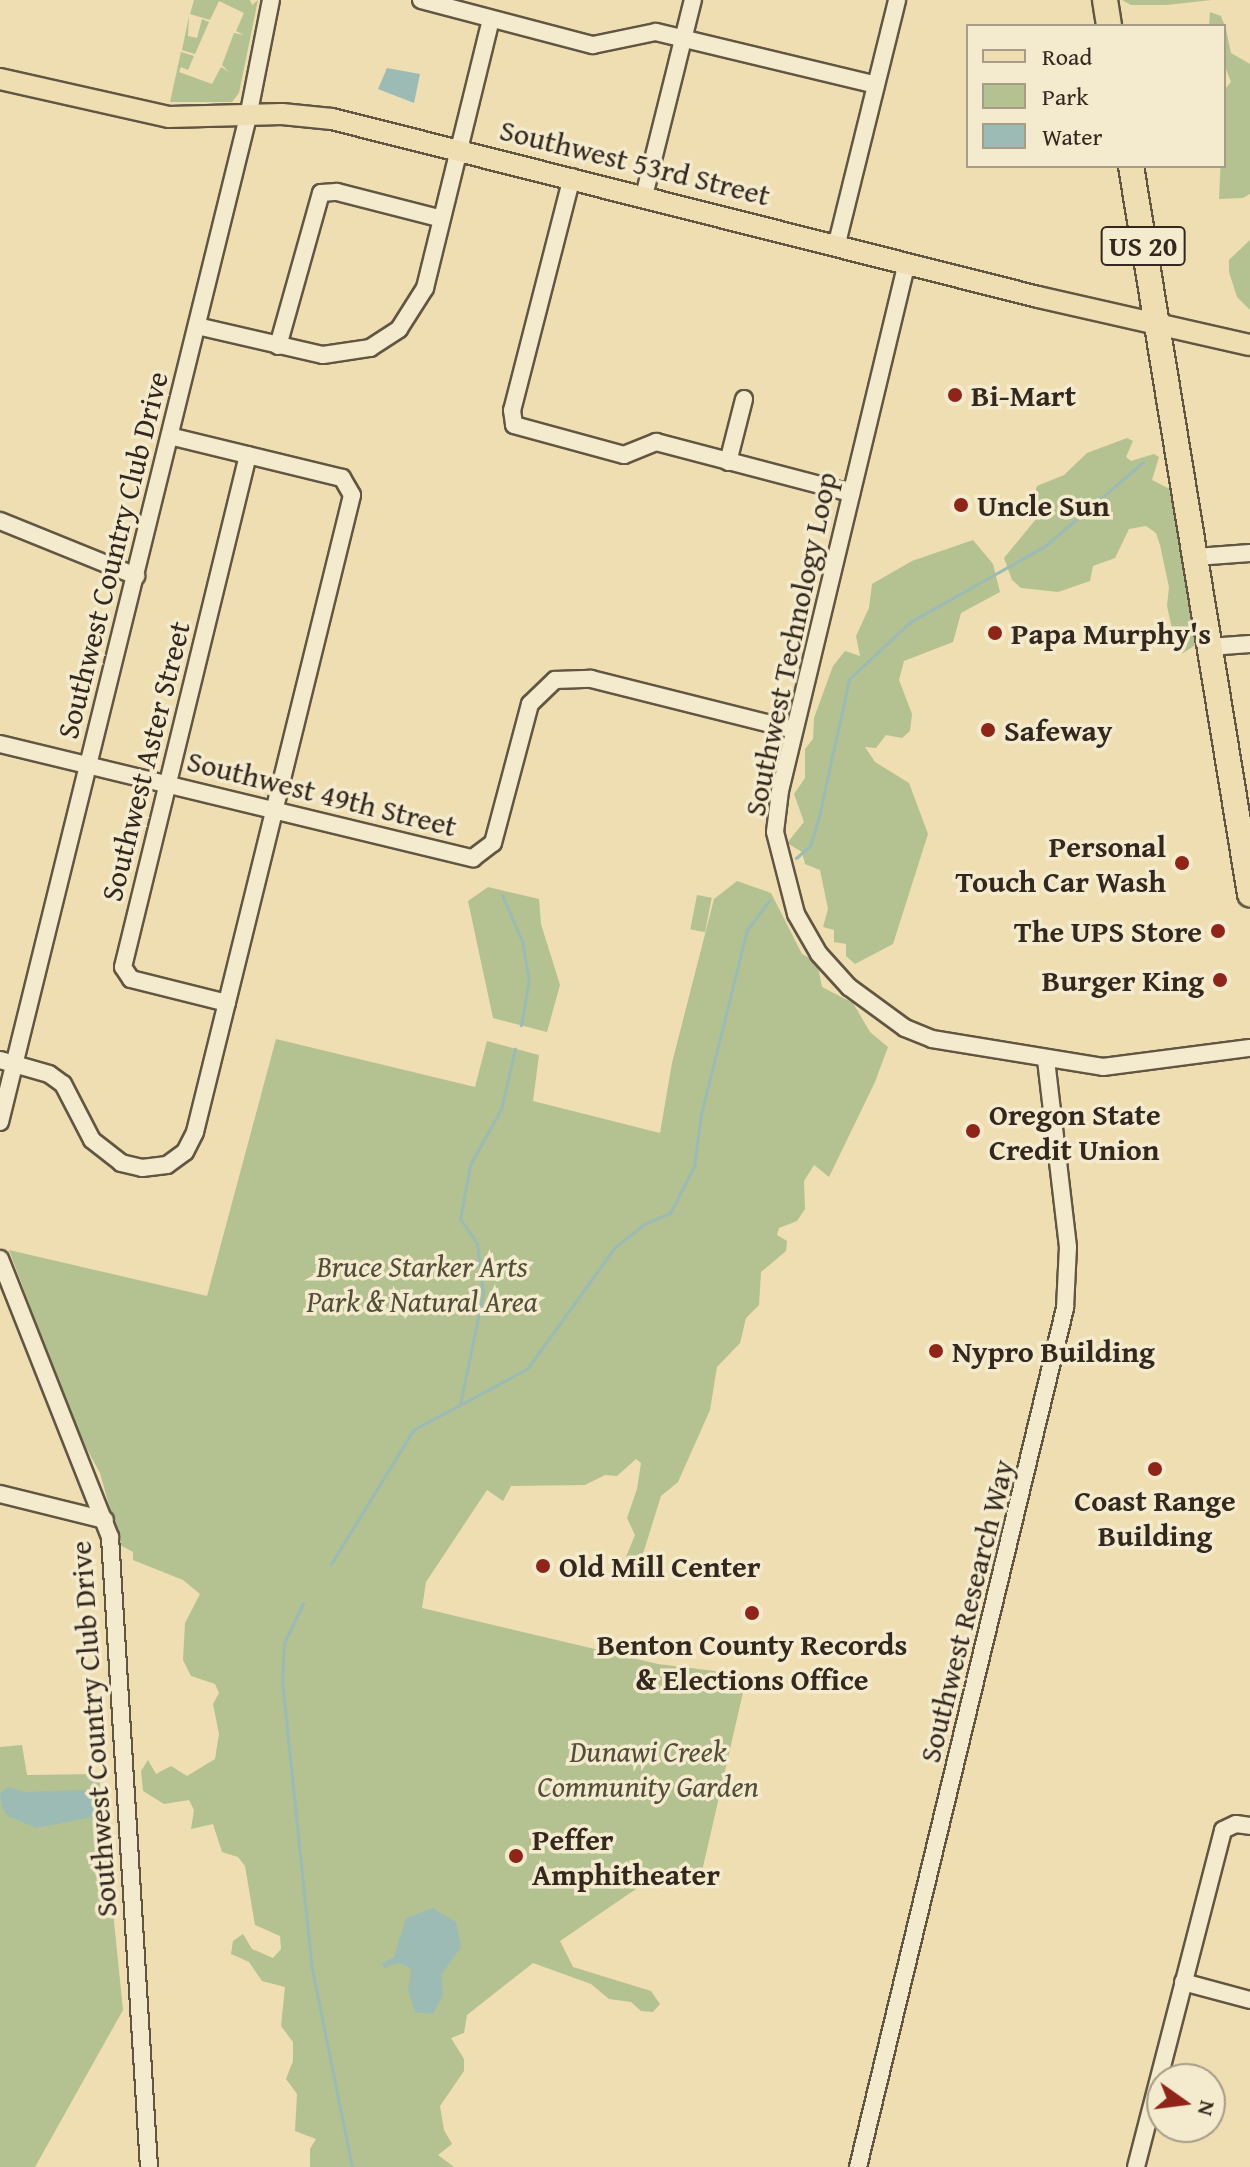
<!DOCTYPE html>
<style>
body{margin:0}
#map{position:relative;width:1250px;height:2167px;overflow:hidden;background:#eedeb2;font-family:"Gentium Book Plus",serif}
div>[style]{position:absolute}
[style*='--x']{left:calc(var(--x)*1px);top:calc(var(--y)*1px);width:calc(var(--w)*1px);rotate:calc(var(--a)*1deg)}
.green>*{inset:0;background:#b3c290;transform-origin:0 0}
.water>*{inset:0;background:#9cbbb5}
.stream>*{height:3px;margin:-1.5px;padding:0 1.5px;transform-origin:1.5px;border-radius:1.5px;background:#9cbbb5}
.roads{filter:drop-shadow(2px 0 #625643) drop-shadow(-2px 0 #625643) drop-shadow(0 2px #625643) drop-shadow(0 -2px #625643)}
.minor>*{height:16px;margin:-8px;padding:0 8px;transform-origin:8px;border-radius:8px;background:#f4eacd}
.major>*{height:20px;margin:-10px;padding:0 10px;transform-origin:10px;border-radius:10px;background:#eedeb2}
.highway>*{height:24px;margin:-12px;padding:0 12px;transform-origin:12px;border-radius:12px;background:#eedeb2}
.dots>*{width:22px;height:22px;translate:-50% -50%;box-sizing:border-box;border:4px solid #f4eacd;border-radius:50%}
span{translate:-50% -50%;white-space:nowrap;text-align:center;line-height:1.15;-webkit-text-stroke:7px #f4eacd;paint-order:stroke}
.shield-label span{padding:2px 6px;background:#f4eacd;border:2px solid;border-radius:6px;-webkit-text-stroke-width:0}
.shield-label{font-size:28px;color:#33281e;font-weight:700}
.street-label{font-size:30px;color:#33281e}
.poi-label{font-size:30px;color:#33281e;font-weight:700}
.left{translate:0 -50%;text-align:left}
.right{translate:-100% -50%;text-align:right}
.park-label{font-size:30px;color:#534e3a;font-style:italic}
.legend{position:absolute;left:966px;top:24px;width:260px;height:144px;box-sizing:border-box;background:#f4eacd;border:2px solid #a79c87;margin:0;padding:10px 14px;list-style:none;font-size:24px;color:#33281e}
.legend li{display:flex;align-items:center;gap:16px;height:40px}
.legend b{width:40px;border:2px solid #a79c87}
.north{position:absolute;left:1146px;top:2063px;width:80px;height:80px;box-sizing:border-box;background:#f4eacd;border:2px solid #a79c87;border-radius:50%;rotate:104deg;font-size:22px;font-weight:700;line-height:32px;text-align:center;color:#33281e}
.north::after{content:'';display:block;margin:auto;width:28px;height:36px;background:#8f2418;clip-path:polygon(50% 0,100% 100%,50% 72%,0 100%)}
</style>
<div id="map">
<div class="green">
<i style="clip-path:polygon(194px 0,250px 0,252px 5px,258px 0,239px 93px,232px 102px,170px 102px,181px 52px,194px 56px,188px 70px,181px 67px,179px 72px,212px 84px,221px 67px,229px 72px,222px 65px,234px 33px,244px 35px,236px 31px,244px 13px,219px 1px,210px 20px,190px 14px)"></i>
<i style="clip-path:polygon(1122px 0,1212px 0,1166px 5px,1131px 5px)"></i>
<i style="clip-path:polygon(1210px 12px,1221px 16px,1226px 29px,1231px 53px,1250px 64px,1250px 194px,1243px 198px,1219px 199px,1224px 90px,1231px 82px,1224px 64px,1224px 26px,1209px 26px)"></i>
<i style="clip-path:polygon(189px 16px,188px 36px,197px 38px,202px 19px,209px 22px,195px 54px,182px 50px)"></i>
<i style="clip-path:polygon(1250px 240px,1250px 310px,1237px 297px,1229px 272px,1229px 260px)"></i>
<i style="clip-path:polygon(1127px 438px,1133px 441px,1126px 457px,1131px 461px,1154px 454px,1159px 457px,1152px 480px,1172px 490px,1172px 509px,1181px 523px,1197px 644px,1183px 653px,1177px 651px,1167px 606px,1169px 587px,1160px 545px,1156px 533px,1146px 526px,1129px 529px,1115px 558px,1093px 566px,1090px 581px,1058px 592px,1021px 588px,1012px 580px,1004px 558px,1041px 513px,1032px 499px,1037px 486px,1064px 475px,1087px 453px)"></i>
<i style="clip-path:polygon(973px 540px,993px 564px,1000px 592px,961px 613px,953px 642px,904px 661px,899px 680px,912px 714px,910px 731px,902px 738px,886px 735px,876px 748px,865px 747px,875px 762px,909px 783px,928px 834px,893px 944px,855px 964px,846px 956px,846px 944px,834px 942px,834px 930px,823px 927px,828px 909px,820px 870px,805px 864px,802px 852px,787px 843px,804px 822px,794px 794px,805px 778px,805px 749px,813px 739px,814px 718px,833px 666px,845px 651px,860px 656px,856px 636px,869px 608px,872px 584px,912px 561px)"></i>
<i style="clip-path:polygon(737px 881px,771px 893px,802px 954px,817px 962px,822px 987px,853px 1003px,870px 1032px,888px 1047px,875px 1082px,829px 1177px,814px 1165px,804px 1181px,805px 1209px,797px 1221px,779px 1228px,777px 1235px,787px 1241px,786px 1251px,761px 1272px,759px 1305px,746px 1318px,740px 1343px,717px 1367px,710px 1410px,678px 1482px,661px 1496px,642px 1557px,631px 1562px,626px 1557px,635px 1535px,627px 1518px,637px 1489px,641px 1463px,636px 1459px,617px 1476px,605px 1475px,585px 1485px,511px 1486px,503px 1501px,487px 1490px,426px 1582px,422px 1608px,658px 1664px,747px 1675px,700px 1880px,640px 1867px,636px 1889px,560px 1941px,573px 1967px,651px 1991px,660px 2004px,653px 2012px,641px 2011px,631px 2002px,609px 1999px,591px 1984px,533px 1963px,467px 2015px,464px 2033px,451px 2038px,464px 2059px,464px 2071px,440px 2106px,444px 2130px,452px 2144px,438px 2155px,454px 2167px,310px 2167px,310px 2149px,316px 2139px,295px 2131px,297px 2094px,286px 2079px,293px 2061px,293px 2042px,281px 2026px,285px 1987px,262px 1981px,249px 1962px,231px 1954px,233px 1941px,243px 1934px,252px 1949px,273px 1958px,281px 1949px,280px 1936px,255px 1925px,245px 1866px,238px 1857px,222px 1852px,213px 1824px,191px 1829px,194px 1810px,189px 1800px,164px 1804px,143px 1791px,141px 1771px,148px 1760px,156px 1774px,171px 1766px,187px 1776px,215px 1759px,219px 1734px,213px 1704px,219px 1693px,215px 1684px,191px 1676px,183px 1660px,185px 1623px,200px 1594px,183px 1580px,133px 1560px,133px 1552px,120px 1545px,100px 1473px,77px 1431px,9px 1250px,207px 1296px,276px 1039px,475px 1087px,487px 1041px,539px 1055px,533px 1101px,660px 1133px,672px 1063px,714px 899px)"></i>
<i style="clip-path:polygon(488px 887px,539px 899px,541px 924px,560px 985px,547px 1032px,493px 1018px,468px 901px)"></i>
<i style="left:697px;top:895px;width:15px;height:35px;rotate:11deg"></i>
<i style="clip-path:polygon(22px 1745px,27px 1775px,99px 1774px,123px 2010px,35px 2167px,0 2167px,0 1747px)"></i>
</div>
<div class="water">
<i style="clip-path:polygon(387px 68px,420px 74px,414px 103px,378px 89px)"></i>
<i style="clip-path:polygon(9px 1787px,24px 1792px,86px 1790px,95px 1804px,93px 1817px,36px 1828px,8px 1816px,2px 1808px,0 1793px)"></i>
<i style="clip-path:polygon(433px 1908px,456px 1922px,461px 1947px,441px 1975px,443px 1995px,433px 2014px,415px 2012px,408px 1990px,411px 1968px,398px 1963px,384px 1968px,382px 1964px,394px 1957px,406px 1918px)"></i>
</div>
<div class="stream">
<i style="--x:796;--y:858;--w:18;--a:-41"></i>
<i style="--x:810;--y:846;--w:31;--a:-73"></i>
<i style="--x:819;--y:816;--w:140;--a:-77.6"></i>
<i style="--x:849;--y:679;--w:83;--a:-43.1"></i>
<i style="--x:910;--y:622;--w:155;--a:-29.4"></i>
<i style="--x:1045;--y:546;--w:129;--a:-40.6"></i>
<i style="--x:502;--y:895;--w:50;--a:66.5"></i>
<i style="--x:522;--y:941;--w:39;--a:80"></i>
<i style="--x:529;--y:979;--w:47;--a:99.9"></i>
<i style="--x:460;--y:1404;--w:112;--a:-78.2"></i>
<i style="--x:483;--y:1294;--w:51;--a:-96.7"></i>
<i style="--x:477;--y:1243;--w:29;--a:-125"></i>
<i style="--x:460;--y:1219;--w:55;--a:-79.5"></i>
<i style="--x:470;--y:1165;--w:64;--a:-61"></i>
<i style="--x:501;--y:1109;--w:62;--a:-76.9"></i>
<i style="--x:331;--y:1564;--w:157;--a:-58.5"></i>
<i style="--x:413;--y:1430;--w:129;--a:-28.2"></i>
<i style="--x:527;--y:1369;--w:150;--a:-54.2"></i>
<i style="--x:615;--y:1247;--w:37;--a:-38"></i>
<i style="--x:644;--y:1224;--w:28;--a:-23"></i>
<i style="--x:670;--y:1213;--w:53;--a:-62.9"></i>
<i style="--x:694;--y:1166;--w:52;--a:-82.3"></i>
<i style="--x:701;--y:1114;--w:190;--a:-76"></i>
<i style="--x:747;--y:930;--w:38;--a:-53"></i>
<i style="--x:303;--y:1603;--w:44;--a:115.4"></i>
<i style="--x:284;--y:1643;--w:38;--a:93"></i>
<i style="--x:282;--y:1681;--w:284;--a:84.1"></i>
<i style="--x:311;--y:1964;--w:207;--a:78.6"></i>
</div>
<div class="roads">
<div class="minor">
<i style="--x:421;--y:0;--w:178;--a:14.7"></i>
<i style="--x:593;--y:45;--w:64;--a:-11.7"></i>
<i style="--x:656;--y:32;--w:226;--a:13.5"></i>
<i style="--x:572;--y:177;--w:241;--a:104.4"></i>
<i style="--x:512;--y:410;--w:15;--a:82"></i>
<i style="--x:514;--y:425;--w:114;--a:15.3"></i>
<i style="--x:624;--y:455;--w:35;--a:-22"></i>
<i style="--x:656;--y:442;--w:202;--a:14.7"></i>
<i style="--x:644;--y:196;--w:202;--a:-76"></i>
<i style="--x:837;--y:243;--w:250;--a:-76.1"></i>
<i style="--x:907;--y:262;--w:544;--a:103.5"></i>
<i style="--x:780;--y:791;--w:41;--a:97"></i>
<i style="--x:775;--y:832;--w:85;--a:75.6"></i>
<i style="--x:796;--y:914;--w:46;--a:60.1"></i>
<i style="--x:819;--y:954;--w:45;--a:47.7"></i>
<i style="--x:849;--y:987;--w:69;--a:36.2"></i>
<i style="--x:905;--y:1028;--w:29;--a:22"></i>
<i style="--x:932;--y:1039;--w:173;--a:9.3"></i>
<i style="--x:1103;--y:1067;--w:148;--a:-7.4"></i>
<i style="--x:197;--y:326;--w:129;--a:13"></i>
<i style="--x:323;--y:355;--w:48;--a:-8.5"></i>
<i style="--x:370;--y:348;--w:35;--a:-33"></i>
<i style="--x:399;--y:329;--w:49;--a:-57.6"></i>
<i style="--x:425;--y:288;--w:276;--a:-76.2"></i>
<i style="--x:278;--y:346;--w:159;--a:-74.3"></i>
<i style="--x:321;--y:193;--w:16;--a:-4"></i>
<i style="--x:337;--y:192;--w:108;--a:14.4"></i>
<i style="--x:728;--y:462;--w:65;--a:-75.7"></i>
<i style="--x:0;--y:521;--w:147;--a:22"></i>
<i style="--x:1196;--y:557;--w:54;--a:-4.2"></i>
<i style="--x:1209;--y:647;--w:41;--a:-4.2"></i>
<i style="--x:0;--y:744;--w:487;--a:13.6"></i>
<i style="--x:473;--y:858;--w:25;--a:-37"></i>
<i style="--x:493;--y:843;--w:144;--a:-75.1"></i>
<i style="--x:530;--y:704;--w:35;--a:-44"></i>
<i style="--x:555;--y:680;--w:36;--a:-2"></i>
<i style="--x:591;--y:679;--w:209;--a:14.1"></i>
<i style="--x:227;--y:1003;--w:99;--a:-166"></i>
<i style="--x:131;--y:979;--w:14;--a:-124"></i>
<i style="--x:123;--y:967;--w:527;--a:-76.28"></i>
<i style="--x:0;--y:1060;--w:51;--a:15.9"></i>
<i style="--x:49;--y:1074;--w:17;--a:36"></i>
<i style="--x:63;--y:1084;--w:63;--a:62.6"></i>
<i style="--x:92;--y:1140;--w:37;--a:38"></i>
<i style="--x:121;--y:1163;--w:22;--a:13"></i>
<i style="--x:142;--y:1168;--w:25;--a:-7"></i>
<i style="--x:167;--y:1165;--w:22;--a:-36"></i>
<i style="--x:185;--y:1152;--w:22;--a:-63"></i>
<i style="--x:195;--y:1132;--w:656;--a:-76.15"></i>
<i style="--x:352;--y:495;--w:20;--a:-120"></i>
<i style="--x:342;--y:478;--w:177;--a:-166.3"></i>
<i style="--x:0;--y:1122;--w:1035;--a:-76.14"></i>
<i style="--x:248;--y:117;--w:119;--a:-78.9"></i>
<i style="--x:0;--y:1259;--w:299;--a:68.4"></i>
<i style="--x:110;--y:1537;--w:631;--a:86.46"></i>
<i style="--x:0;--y:1494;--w:108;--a:13.9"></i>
<i style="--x:1183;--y:1982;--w:69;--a:15"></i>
<i style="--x:858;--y:2167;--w:884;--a:-76.45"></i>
<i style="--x:1065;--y:1308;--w:61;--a:-87.2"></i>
<i style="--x:1068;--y:1247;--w:187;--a:-96.7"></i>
<i style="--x:1136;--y:2167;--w:348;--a:-75.5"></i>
<i style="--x:1223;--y:1830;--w:14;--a:-25"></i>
<i style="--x:1236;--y:1824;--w:14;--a:8"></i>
</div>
<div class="major">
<i style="--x:0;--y:79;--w:173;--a:12.7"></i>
<i style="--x:169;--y:117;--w:113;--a:-1.5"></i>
<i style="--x:282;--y:114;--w:50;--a:5.7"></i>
<i style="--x:332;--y:119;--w:728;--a:14.15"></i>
<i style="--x:1038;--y:297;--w:217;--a:12.8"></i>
</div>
<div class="highway">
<i style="--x:1105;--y:0;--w:26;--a:81"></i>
<i style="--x:1131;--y:166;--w:738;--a:80.72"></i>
</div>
</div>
<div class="dots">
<i style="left:955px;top:395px;background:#8f2418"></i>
<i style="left:961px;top:505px;background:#8f2418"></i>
<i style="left:995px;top:633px;background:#8f2418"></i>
<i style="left:988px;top:730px;background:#8f2418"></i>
<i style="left:1182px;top:863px;background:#8f2418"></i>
<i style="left:1218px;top:931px;background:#8f2418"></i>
<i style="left:1220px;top:980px;background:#8f2418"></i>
<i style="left:973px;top:1131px;background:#8f2418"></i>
<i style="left:936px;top:1351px;background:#8f2418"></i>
<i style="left:1155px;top:1469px;background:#8f2418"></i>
<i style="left:543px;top:1566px;background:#8f2418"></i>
<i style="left:752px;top:1613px;background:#8f2418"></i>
<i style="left:516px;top:1856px;background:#8f2418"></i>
</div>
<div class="shield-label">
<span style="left:1143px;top:246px">US 20</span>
</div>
<div class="street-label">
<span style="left:635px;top:162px;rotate:14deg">Southwest 53rd Street</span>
<span style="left:112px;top:555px;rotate:-76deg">Southwest Country Club Drive</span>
<span style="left:790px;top:644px;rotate:-78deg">Southwest Technology Loop</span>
<span style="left:145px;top:761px;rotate:-76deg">Southwest Aster Street</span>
<span style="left:322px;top:793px;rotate:14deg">Southwest 49th Street</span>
<span style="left:966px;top:1611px;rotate:-76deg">Southwest Research Way</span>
<span style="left:93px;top:1729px;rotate:-94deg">Southwest Country Club Drive</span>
</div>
<div class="poi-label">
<span class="left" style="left:971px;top:395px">Bi-Mart</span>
<span class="left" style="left:977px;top:505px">Uncle Sun</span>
<span class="left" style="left:1011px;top:633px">Papa Murphy's</span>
<span class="left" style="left:1004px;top:730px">Safeway</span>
<span class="right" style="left:1166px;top:863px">Personal<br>Touch Car Wash</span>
<span class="right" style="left:1202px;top:931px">The UPS Store</span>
<span class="right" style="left:1204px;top:980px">Burger King</span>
<span class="left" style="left:989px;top:1131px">Oregon State<br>Credit Union</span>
<span class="left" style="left:952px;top:1351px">Nypro Building</span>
<span style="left:1155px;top:1517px">Coast Range<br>Building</span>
<span class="left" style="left:559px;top:1566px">Old Mill Center</span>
<span style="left:752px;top:1661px">Benton County Records<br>&amp; Elections Office</span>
<span class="left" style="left:532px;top:1856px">Peffer<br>Amphitheater</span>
</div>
<div class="park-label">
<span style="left:422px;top:1283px">Bruce Starker Arts<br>Park &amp; Natural Area</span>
<span style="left:648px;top:1768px">Dunawi Creek<br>Community Garden</span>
</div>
<ul class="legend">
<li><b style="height:10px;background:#eedeb2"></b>Road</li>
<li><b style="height:22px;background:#b3c290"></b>Park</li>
<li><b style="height:22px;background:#9cbbb5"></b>Water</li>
</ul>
<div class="north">N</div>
</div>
